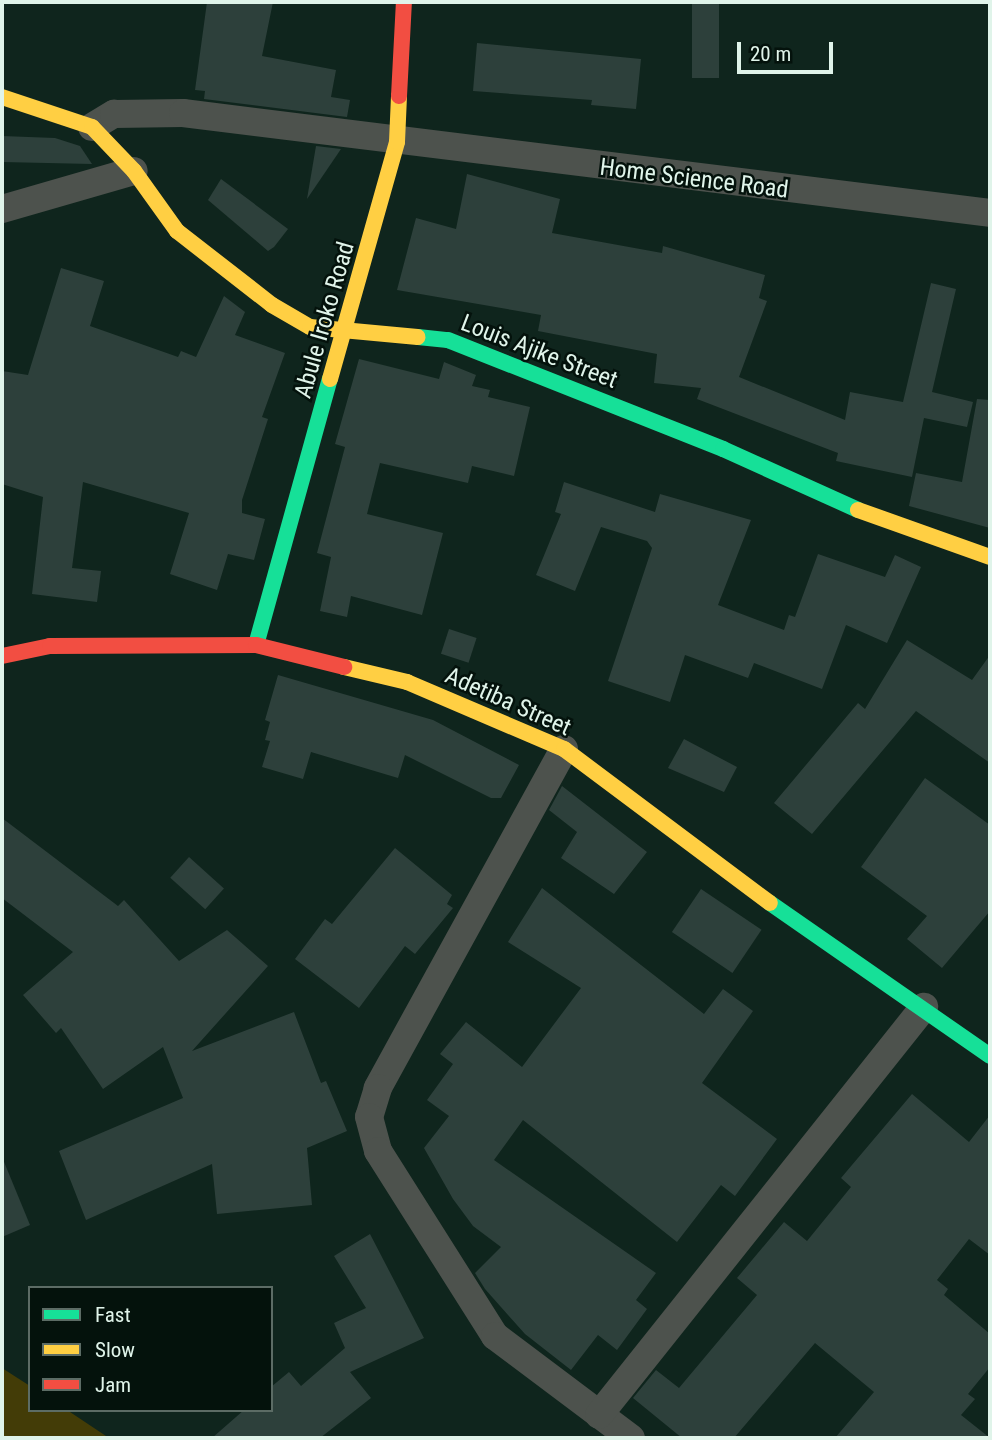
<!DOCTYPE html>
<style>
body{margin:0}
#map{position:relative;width:992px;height:1440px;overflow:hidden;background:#0f251d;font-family:"Roboto Condensed",sans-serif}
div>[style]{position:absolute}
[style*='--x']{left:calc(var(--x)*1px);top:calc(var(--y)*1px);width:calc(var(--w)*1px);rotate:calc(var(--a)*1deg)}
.green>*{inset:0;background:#433c07}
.building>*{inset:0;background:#2d403b;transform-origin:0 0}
.street>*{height:28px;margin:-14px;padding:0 14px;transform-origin:14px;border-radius:14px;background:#4d524d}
.fast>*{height:16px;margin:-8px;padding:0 8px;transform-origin:8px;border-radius:8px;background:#16e098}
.slow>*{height:16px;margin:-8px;padding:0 8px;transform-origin:8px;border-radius:8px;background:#ffcf43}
.jam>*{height:16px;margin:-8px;padding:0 8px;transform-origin:8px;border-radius:8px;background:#f24e42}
span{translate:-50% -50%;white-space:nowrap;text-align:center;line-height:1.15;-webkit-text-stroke:5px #04120c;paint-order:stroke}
.street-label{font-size:24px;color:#e0f4ea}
.frame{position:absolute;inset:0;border:4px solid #e0f4ea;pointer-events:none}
.legend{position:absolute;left:28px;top:1286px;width:245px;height:126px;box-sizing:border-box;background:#04120c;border:2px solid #5c6c65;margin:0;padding:9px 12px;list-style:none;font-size:21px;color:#e0f4ea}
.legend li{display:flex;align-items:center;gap:14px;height:35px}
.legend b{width:35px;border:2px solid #5c6c65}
.scale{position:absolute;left:737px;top:42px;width:96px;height:32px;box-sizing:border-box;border:4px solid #e0f4ea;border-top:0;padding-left:9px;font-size:21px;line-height:24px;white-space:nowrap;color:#e0f4ea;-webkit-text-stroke:5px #04120c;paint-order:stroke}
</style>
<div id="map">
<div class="green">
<i style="clip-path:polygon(2px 1368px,30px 1386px,30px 1410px,67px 1410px,109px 1438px,2px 1438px)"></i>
</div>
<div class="building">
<i style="clip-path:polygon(207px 2px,273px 2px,262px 56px,336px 70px,331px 97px,350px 100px,347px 117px,204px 99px,205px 91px,195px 90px)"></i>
<i style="left:692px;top:2px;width:27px;height:76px"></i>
<i style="clip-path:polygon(477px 43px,641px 59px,636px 109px,591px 105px,592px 100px,473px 91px)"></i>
<i style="clip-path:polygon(2px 136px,55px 138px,80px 146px,92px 164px,2px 162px)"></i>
<i style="clip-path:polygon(316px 146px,341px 149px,307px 199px)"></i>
<i style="clip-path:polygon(467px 174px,560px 199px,552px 233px,662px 253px,663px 246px,765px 275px,759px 298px,767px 301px,739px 377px,845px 420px,850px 392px,903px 402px,931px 283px,956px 289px,932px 392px,973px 402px,967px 427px,924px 418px,912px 477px,836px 461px,838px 453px,697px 399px,701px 388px,654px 383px,657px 354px,538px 331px,541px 315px,397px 290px,416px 218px,456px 229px)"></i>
<i style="clip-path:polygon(221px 179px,288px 229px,274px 247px,268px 251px,208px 200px)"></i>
<i style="clip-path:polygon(61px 268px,104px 281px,90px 326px,178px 357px,181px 351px,196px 357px,224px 296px,245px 312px,235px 335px,285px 353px,262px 417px,268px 419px,242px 500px,242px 513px,265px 519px,254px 560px,228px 554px,217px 590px,170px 574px,189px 513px,83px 482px,72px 568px,101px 571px,97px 602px,32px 594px,43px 497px,2px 484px,2px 371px,28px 375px)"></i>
<i style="clip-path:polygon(359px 359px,439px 379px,444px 362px,476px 375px,472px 386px,490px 390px,488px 397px,530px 407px,514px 476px,472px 466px,468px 483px,380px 463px,367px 514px,443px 533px,422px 615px,351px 596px,347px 617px,320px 611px,331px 557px,317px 553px,345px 447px,335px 444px)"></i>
<i style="clip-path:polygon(977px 399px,990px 400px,990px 528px,909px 506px,916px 473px,962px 482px)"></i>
<i style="clip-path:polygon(564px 482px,655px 512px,660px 494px,751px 520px,718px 605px,784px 630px,789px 615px,795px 617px,818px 554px,885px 577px,895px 555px,921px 567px,887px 643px,846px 625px,822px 689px,754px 663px,748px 678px,685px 655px,670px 702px,608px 681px,652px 548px,647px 541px,601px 527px,575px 591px,536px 575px,561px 514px,555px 512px)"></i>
<i style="left:449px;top:629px;width:29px;height:26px;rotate:18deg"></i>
<i style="clip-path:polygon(907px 640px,972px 680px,990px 655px,990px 763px,916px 711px,812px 834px,774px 803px,858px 703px,865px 709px)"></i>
<i style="clip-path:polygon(278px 675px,433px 720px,519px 765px,501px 798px,491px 798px,405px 755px,398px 778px,311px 752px,303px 779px,262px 767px,270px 741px,265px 740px,270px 722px,265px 720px)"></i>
<i style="clip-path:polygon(684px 739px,737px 767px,724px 792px,668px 768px)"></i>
<i style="clip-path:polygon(925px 778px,990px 825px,990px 911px,942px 968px,907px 939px,927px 916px,861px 867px)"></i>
<i style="clip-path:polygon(562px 786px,647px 852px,614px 894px,561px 858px,577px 832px,549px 810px)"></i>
<i style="clip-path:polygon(2px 818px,118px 906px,124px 900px,179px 961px,227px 930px,268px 966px,192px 1051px,294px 1012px,321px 1083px,326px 1081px,347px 1131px,307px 1148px,312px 1205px,217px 1214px,212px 1164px,86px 1220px,59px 1151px,183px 1098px,163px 1047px,103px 1089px,61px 1028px,56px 1033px,23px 995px,73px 952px,2px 898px)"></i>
<i style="clip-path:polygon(395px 848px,452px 895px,447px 904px,453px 908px,415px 954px,405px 946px,359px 1008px,295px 959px,325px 919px,332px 924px)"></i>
<i style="left:189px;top:857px;width:47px;height:28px;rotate:42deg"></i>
<i style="clip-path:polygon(542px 888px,704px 1014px,723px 989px,753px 1011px,702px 1083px,777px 1139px,735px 1196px,721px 1185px,677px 1242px,523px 1120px,494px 1160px,656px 1273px,636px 1300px,647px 1309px,617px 1350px,598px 1335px,571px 1370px,525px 1334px,485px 1289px,475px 1273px,501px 1247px,473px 1226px,453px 1199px,424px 1148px,449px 1116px,427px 1100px,453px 1064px,440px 1054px,466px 1022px,522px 1067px,581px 988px,508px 942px)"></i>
<i style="left:701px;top:889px;width:73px;height:52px;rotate:34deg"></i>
<i style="clip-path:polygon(912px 1094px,969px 1142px,990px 1115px,990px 1255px,969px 1239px,937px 1280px,948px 1289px,944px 1295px,990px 1334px,990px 1367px,968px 1394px,975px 1399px,961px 1415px,990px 1438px,835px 1438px,874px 1392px,815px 1343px,734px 1438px,682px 1438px,633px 1398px,656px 1370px,679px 1388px,757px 1295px,737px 1278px,784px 1222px,807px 1241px,851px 1187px,841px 1178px)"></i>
<i style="clip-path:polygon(2px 1157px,30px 1225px,2px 1237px)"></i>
<i style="clip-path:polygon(370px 1234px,424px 1338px,350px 1372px,371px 1398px,320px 1438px,212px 1438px,244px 1410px,271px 1410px,271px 1387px,289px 1372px,301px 1386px,345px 1348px,334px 1323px,366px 1308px,334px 1256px)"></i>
</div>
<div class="street">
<i style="--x:92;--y:127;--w:26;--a:-31"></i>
<i style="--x:114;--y:114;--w:69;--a:-0.8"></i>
<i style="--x:183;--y:113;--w:813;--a:7.06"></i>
<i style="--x:2;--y:209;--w:137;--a:-16.1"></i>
<i style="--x:564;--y:749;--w:387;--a:118.8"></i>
<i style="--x:378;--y:1088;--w:30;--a:107"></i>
<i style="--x:369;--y:1117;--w:35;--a:75"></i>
<i style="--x:378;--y:1151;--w:219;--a:57.7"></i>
<i style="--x:495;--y:1336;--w:170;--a:36.9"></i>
<i style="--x:599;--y:1415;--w:522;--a:-51.46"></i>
</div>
<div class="fast">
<i style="--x:418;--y:337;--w:30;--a:6"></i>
<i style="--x:448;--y:340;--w:296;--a:21.6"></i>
<i style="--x:723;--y:449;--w:148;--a:24.3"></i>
<i style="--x:256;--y:645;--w:276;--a:-74.5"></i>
<i style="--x:770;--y:903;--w:268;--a:34.8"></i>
</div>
<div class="slow">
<i style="--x:2;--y:97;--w:95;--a:18.4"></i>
<i style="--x:92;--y:127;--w:61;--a:46.3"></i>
<i style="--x:134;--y:171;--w:74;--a:54.4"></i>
<i style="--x:177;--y:231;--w:120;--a:37.9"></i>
<i style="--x:272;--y:305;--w:44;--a:30.1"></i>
<i style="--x:310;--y:327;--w:108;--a:5.3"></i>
<i style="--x:330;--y:379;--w:246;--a:-74.2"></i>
<i style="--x:397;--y:142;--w:46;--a:-87.5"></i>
<i style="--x:858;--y:510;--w:140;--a:19.6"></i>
<i style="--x:344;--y:667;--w:65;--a:13.4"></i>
<i style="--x:407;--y:682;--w:171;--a:23.1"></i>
<i style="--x:564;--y:749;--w:257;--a:36.8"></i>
</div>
<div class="jam">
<i style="--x:399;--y:96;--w:94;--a:-87"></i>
<i style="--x:2;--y:656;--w:49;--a:-11.8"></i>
<i style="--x:50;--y:646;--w:206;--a:-0.3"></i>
<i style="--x:256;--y:645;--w:91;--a:14"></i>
</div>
<div class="street-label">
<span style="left:694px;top:179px;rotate:7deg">Home Science Road</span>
<span style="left:325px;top:320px;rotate:-74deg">Abule Iroko Road</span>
<span style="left:539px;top:352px;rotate:21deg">Louis Ajike Street</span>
<span style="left:508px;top:702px;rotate:24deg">Adetiba Street</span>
</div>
<div class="frame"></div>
<ul class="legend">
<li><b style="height:9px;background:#16e098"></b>Fast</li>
<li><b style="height:9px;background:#ffcf43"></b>Slow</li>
<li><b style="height:9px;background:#f24e42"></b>Jam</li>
</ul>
<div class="scale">20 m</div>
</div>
